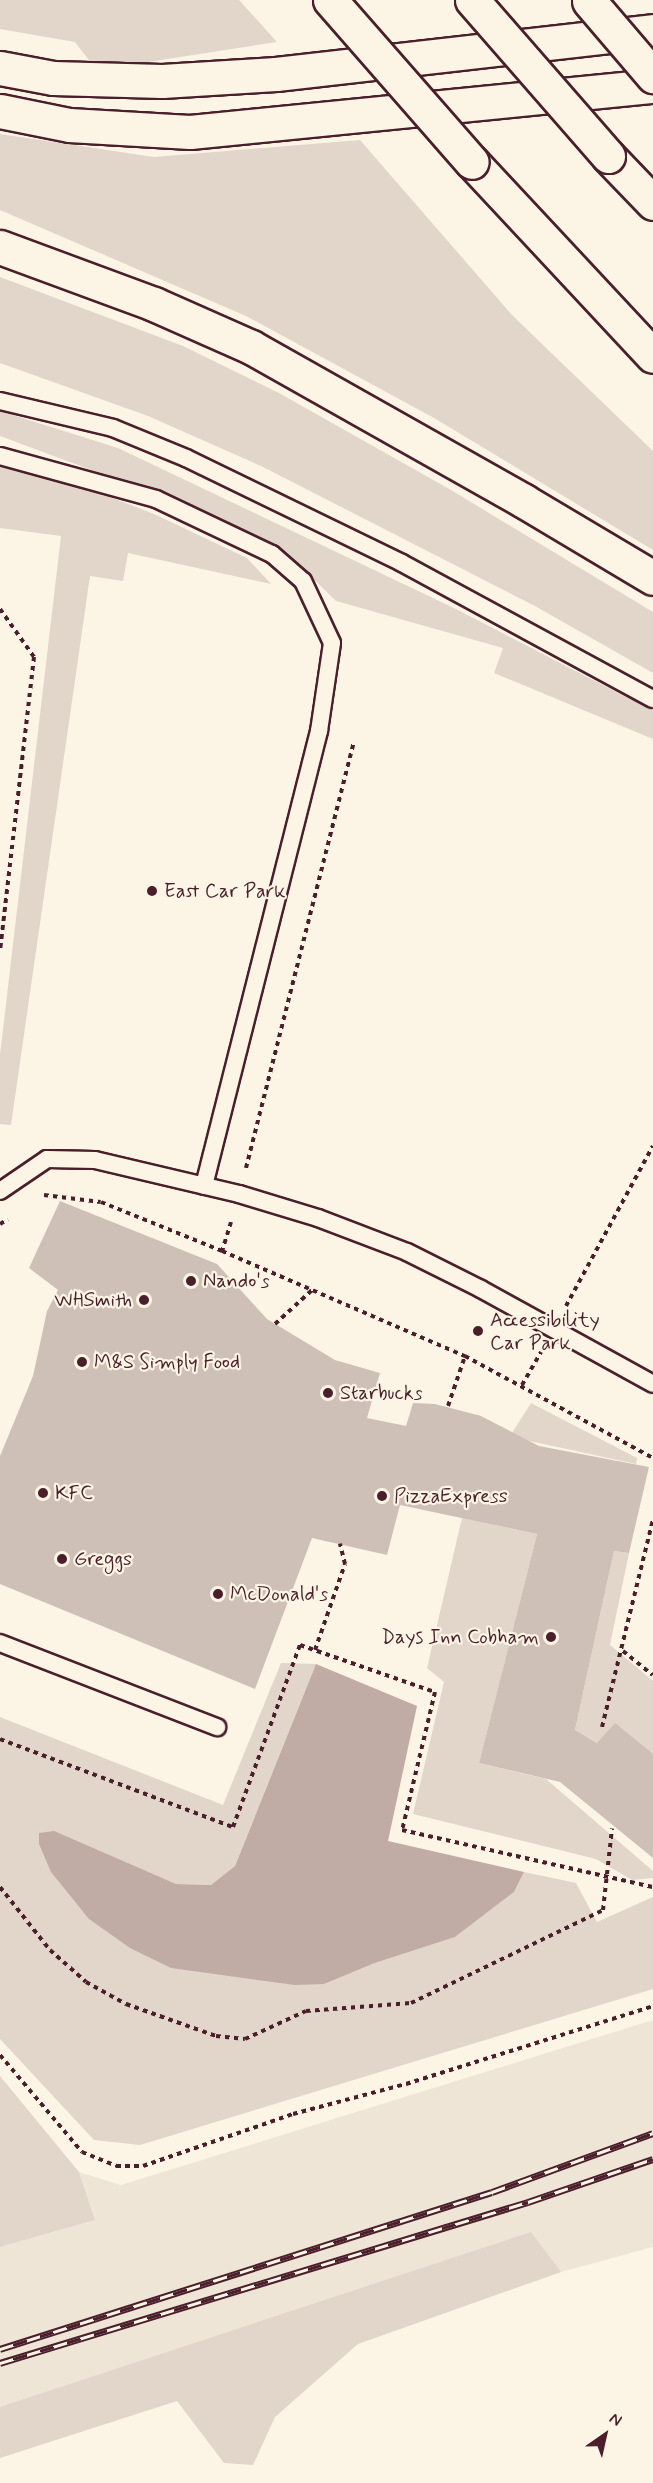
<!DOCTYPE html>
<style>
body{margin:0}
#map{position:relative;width:653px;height:2483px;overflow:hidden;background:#fcf5e5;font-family:Mynerve,sans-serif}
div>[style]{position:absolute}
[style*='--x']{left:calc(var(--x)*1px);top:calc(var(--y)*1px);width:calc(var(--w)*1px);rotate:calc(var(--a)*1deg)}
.built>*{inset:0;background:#eee5d7}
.green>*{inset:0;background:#e2d5ca}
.water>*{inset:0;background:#c0aca5}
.building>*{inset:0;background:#cfc0b7}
.path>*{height:4px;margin-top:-2px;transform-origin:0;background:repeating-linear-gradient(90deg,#4a1f2b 0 4.5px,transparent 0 9px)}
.roads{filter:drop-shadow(2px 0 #4a1f2b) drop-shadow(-2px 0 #4a1f2b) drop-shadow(0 2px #4a1f2b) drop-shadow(0 -2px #4a1f2b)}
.service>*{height:16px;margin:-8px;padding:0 8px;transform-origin:8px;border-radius:8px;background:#fcf5e5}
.motorway>*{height:33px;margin:-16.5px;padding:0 16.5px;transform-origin:16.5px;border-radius:16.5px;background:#fcf5e5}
.rail>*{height:7px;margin-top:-3.5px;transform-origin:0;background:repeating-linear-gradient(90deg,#fcf5e5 0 14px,#4a1f2b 0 28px);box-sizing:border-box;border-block:2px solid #4a1f2b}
.bridges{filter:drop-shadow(2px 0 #4a1f2b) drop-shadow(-2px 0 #4a1f2b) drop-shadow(0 2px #4a1f2b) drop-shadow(0 -2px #4a1f2b)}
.motorway-bridge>*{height:33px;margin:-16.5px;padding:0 16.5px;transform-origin:16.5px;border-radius:16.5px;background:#fcf5e5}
.dots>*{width:16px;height:16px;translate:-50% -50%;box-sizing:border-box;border:3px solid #fcf5e5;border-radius:50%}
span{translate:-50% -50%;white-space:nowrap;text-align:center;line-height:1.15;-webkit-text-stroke:4.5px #fcf5e5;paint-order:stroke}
.poi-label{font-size:20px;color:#4a1f2b}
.left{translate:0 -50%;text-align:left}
.right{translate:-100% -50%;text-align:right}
.north{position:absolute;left:575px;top:2405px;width:60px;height:60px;-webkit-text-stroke:4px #fcf5e5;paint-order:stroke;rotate:34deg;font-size:16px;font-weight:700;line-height:24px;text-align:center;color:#4a1f2b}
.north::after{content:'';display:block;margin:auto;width:21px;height:27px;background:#4a1f2b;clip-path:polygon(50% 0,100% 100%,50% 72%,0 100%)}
</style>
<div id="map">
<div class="built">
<i style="clip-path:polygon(653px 2020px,653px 2247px,561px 2272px,0 2458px,0 2247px,95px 2220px,79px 2172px,121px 2185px)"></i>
</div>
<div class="green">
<i style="clip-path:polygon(0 0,239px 0,277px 42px,129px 65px,92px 64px,75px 42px,0 29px)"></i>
<i style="clip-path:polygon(0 134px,154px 157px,360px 140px,512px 315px,653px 451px,653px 550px,434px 418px,246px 316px,0 210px)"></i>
<i style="clip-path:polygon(0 277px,183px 346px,279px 393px,451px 490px,653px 612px,653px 673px,535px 606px,261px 466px,148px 416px,0 363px)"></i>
<i style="clip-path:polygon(0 411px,118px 448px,456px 609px,653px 711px,653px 739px,494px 673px,503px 648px,336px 601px,291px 557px,215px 516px,0 436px)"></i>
<i style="clip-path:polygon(0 466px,71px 482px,154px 514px,247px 558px,271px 584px,128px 553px,123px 581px,90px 576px,11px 1125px,0 1124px,0 1055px,61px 536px,0 528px)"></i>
<i style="clip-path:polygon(531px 1403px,637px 1458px,636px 1464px,520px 1439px,512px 1433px)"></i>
<i style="clip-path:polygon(462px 1518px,537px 1534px,479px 1763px,546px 1779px,653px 1871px,653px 1878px,632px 1880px,596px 1859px,413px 1814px,444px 1682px,427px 1668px)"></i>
<i style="clip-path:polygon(614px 1551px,629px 1553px,610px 1645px,653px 1681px,653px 1754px,597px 1743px,575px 1730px)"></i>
<i style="clip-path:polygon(281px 1663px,316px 1664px,235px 1866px,211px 1885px,176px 1884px,39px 1833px,372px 1964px,455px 1937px,514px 1892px,524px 1872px,576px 1883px,597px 1922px,653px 1897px,653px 1989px,140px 2145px,94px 2140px,0 2039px,0 1717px,223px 1805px)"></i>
<i style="clip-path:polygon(0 2076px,79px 2172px,95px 2220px,0 2247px)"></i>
<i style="clip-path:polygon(531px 2232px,561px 2272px,358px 2344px,275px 2417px,253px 2465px,224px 2463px,177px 2401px,0 2458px,0 2407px)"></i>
</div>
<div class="water">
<i style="clip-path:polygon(316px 1664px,417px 1706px,388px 1841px,524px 1872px,514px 1892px,455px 1937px,372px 1964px,324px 1984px,295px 1985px,171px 1968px,130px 1948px,89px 1919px,51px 1872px,39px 1844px,39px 1833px,54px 1831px,176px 1884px,211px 1885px,235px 1866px)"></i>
</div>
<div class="building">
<i style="clip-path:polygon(60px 1201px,217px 1264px,267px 1319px,335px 1360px,380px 1373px,367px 1418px,406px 1426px,413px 1403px,435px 1404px,481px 1416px,539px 1446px,649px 1467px,629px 1553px,614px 1551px,575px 1730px,597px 1743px,615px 1723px,653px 1754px,653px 1858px,560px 1782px,479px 1763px,537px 1534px,400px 1505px,387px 1555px,312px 1538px,255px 1689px,0 1584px,0 1456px,33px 1376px,47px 1311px,58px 1290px,29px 1268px)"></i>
</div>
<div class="path">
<i style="--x:0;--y:609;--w:59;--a:54.7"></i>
<i style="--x:34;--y:657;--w:296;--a:96.6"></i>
<i style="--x:246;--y:1168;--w:439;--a:-75.8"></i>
<i style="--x:44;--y:1195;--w:57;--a:7"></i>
<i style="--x:101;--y:1202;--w:131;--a:22"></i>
<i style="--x:231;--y:1222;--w:30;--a:107"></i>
<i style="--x:222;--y:1251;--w:265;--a:23.4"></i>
<i style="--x:465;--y:1356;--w:214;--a:28.5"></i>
<i style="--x:0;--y:1224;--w:9;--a:-32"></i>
<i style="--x:566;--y:1306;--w:182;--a:-61.5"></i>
<i style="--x:275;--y:1324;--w:50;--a:-42.6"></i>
<i style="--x:522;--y:1385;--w:38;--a:-60"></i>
<i style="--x:448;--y:1406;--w:53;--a:-71.2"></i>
<i style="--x:315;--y:1650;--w:91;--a:-70.8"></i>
<i style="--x:345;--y:1564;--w:21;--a:-104"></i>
<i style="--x:623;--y:1651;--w:38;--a:39"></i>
<i style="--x:602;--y:1727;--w:213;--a:-76.2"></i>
<i style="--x:0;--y:1739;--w:249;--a:20.7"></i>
<i style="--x:233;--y:1827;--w:194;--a:-69.8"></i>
<i style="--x:300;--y:1645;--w:143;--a:19.2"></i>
<i style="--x:435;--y:1692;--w:142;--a:103.4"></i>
<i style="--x:402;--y:1830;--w:257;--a:12.8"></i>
<i style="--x:0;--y:1887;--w:80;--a:51.6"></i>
<i style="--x:50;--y:1950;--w:48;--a:41.6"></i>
<i style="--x:86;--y:1982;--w:46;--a:28.8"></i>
<i style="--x:126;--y:2004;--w:96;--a:19.6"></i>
<i style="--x:216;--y:2036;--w:29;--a:6"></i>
<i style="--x:245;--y:2039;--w:67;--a:-24.7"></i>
<i style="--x:306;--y:2011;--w:105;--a:-4.4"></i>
<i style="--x:411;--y:2003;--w:213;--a:-25.8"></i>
<i style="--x:603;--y:1910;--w:82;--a:-83.7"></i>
<i style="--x:0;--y:2055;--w:127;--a:49.8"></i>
<i style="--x:82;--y:2152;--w:37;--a:22"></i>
<i style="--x:116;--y:2166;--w:27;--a:0"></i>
<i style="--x:143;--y:2166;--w:159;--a:-19.1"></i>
<i style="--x:293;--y:2114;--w:117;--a:-14.9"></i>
<i style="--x:406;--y:2084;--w:259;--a:-17.5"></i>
</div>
<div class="roads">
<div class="service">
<i style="--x:0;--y:401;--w:116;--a:13.4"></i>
<i style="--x:113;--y:428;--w:79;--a:22.3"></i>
<i style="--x:186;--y:458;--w:240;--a:25.9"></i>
<i style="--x:402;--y:563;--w:285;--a:28.5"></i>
<i style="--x:0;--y:456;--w:162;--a:15.4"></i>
<i style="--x:156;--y:499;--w:128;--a:25.4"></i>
<i style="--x:272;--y:554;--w:41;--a:41.1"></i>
<i style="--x:303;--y:581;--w:68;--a:64.9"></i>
<i style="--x:332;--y:643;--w:89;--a:98.4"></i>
<i style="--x:319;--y:731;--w:469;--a:104.2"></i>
<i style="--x:0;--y:1191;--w:57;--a:-34.2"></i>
<i style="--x:47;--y:1159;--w:48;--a:1.2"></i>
<i style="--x:95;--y:1160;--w:148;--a:13.3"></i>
<i style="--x:239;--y:1194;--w:83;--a:16.9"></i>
<i style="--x:318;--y:1218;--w:95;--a:20.9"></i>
<i style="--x:407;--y:1252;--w:83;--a:26.6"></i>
<i style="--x:481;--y:1289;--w:196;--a:28.9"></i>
<i style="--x:0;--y:1643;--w:233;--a:21.2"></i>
</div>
<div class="motorway">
<i style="--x:0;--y:68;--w:54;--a:10.7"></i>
<i style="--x:53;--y:78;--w:109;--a:1.6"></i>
<i style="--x:162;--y:81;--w:114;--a:-3.5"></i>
<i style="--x:276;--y:74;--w:379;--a:-6.5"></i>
<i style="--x:0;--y:111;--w:70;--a:11.5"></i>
<i style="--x:69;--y:125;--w:121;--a:3.3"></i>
<i style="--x:190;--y:132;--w:465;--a:-5.7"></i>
<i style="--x:608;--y:156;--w:65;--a:46.2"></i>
<i style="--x:472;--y:162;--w:265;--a:47"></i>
<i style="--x:0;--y:247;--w:164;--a:20.3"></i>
<i style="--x:154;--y:304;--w:106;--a:23.9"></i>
<i style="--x:251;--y:347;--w:313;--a:29.4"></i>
<i style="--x:524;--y:501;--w:150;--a:30.8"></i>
</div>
</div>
<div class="rail">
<i style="--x:0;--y:2349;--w:516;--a:-17.7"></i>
<i style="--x:492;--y:2192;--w:171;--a:-20.1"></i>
<i style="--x:0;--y:2363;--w:552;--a:-16.96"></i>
<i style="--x:528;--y:2202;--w:132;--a:-19"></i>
</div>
<div class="bridges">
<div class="motorway-bridge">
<i style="--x:330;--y:0;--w:215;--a:48.8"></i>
<i style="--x:472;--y:0;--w:207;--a:48.9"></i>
<i style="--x:589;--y:1;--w:99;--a:49.5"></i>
</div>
</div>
<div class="dots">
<i style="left:152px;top:891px;background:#4a1f2b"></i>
<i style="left:191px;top:1281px;background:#4a1f2b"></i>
<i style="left:144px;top:1300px;background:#4a1f2b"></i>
<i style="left:478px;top:1331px;background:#4a1f2b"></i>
<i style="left:82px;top:1362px;background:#4a1f2b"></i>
<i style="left:328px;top:1393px;background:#4a1f2b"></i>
<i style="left:43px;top:1493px;background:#4a1f2b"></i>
<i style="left:382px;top:1496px;background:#4a1f2b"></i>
<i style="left:62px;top:1559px;background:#4a1f2b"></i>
<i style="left:218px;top:1594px;background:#4a1f2b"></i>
<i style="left:551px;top:1637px;background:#4a1f2b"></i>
</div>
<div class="poi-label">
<span class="left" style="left:164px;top:891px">East Car Park</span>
<span class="left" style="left:203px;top:1281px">Nando's</span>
<span class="right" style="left:132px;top:1300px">WHSmith</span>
<span class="left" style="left:490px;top:1332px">Accessibility<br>Car Park</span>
<span class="left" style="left:94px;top:1362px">M&amp;S Simply Food</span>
<span class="left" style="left:340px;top:1393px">Starbucks</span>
<span class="left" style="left:55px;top:1493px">KFC</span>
<span class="left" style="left:394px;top:1496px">PizzaExpress</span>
<span class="left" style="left:74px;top:1559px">Greggs</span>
<span class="left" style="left:230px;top:1594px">McDonald's</span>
<span class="right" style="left:539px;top:1637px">Days Inn Cobham</span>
</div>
<div class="north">N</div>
</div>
